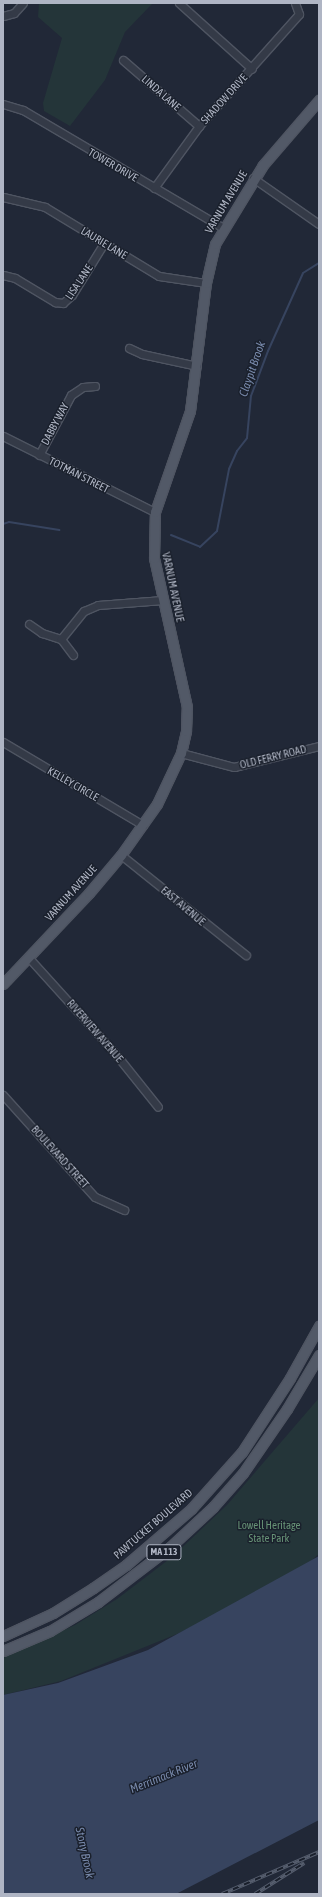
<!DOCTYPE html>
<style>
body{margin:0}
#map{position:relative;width:322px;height:1897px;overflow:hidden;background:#212837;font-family:"Asap Condensed",sans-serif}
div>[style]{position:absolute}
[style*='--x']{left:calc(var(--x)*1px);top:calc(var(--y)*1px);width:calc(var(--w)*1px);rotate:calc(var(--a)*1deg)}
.green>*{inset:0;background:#243539}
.water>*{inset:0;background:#37445f}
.stream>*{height:2px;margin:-1px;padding:0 1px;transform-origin:1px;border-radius:1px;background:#37445f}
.roads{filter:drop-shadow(1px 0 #4f5562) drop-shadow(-1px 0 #4f5562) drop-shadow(0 1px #4f5562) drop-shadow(0 -1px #4f5562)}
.minor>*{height:7px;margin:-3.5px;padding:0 3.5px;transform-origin:3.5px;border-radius:3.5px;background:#343a47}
.major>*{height:9px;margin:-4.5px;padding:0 4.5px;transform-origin:4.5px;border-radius:4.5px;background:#525967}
.rail>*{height:3.5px;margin-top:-1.75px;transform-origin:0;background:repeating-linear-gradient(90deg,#1a202c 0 6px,#565e6e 0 12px);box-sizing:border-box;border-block:1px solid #565e6e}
span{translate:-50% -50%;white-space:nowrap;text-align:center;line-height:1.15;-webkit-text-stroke:3px #1a202c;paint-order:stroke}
.shield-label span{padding:1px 3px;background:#1a202c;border:1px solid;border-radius:3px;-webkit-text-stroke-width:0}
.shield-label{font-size:10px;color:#afb5c4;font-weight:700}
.street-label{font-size:11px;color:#afb5c4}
.park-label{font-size:11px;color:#679376}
.water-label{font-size:12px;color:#7889ab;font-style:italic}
.frame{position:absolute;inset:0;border:4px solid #afb5c4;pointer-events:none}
</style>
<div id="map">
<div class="green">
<i style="clip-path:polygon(39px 3px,153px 3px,125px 32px,105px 80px,70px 126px,44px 111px,43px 103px,62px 38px,38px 17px)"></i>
<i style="clip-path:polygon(319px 1398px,319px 1554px,297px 1573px,177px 1634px,61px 1681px,3px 1695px,3px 1658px,75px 1625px,117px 1599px,172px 1557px,227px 1505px)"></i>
</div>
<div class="water">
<i style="clip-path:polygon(319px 1556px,319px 1820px,176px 1894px,3px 1894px,3px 1695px,58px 1683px,148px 1650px)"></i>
</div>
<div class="stream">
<i style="--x:3;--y:524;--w:6;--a:-18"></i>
<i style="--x:9;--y:522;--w:51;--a:9.1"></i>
<i style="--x:171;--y:535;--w:31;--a:22"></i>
<i style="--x:200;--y:547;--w:23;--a:-43"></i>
<i style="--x:217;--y:531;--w:63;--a:-79"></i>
<i style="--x:229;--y:469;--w:20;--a:-66"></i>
<i style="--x:237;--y:451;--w:16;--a:-52"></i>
<i style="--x:247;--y:438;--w:42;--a:-84.6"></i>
<i style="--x:251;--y:396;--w:48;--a:-69.3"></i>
<i style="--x:268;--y:351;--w:85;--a:-65.8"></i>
<i style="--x:303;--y:273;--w:19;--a:-32"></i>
</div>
<div class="roads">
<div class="minor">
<i style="--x:179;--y:3;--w:98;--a:42.1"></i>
<i style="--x:3;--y:16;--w:11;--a:-15"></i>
<i style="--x:14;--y:13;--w:13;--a:-48"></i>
<i style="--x:123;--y:60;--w:101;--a:41"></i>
<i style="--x:3;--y:104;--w:21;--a:17"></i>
<i style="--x:23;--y:110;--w:232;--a:30.5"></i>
<i style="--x:253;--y:178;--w:80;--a:34.9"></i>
<i style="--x:154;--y:188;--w:77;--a:-54"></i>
<i style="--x:199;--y:126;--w:150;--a:-48.2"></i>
<i style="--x:299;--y:14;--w:12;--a:-110"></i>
<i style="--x:3;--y:197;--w:43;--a:13.4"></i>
<i style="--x:45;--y:207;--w:133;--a:31.2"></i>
<i style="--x:159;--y:276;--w:48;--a:8.5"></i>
<i style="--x:3;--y:275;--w:12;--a:14"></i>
<i style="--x:15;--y:278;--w:47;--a:31"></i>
<i style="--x:55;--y:302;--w:8;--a:7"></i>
<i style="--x:63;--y:303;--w:12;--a:-42"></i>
<i style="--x:72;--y:295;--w:61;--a:-58.4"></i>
<i style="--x:129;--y:348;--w:14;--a:25"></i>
<i style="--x:142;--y:354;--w:56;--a:12.3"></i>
<i style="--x:3;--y:436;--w:170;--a:26.6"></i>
<i style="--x:39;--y:455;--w:68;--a:-61.9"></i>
<i style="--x:71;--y:395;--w:14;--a:-34"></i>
<i style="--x:83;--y:387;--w:12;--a:-5"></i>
<i style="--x:29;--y:624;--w:16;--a:35"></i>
<i style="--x:42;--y:633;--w:20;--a:18"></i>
<i style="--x:61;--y:639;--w:20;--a:53"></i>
<i style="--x:61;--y:639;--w:36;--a:-51"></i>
<i style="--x:84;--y:611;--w:15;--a:-23"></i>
<i style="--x:98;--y:605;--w:65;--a:-4.4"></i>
<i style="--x:3;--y:742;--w:163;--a:30.7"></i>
<i style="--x:181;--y:753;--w:55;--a:14.8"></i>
<i style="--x:234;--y:767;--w:88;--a:-13.9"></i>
<i style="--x:121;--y:855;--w:160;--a:38.7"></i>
<i style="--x:29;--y:958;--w:127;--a:47.9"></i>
<i style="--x:114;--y:1052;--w:70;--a:51.3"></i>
<i style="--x:3;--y:1095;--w:137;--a:48"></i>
<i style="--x:95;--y:1197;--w:32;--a:24"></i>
</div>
<div class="major">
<i style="--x:3;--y:984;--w:125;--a:-46.6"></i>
<i style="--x:89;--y:893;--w:50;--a:-49.9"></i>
<i style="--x:121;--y:855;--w:62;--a:-54.8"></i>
<i style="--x:157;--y:804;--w:56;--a:-64.8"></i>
<i style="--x:181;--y:753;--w:23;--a:-77"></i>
<i style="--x:186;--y:731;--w:24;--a:-88"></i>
<i style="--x:187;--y:707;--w:153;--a:-102.5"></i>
<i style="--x:154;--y:558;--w:46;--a:-88.8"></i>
<i style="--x:155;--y:512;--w:107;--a:-70.9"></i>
<i style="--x:190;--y:411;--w:129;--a:-82.9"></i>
<i style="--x:206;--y:283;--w:40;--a:-77"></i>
<i style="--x:215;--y:244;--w:92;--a:-58.7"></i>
<i style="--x:263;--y:165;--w:86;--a:-49.3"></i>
<i style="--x:3;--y:1636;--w:55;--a:-24.7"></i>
<i style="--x:53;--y:1613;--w:47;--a:-32"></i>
<i style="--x:93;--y:1588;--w:40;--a:-34.9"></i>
<i style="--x:126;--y:1565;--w:86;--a:-40.7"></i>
<i style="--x:191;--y:1509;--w:76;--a:-48.2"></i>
<i style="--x:242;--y:1452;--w:88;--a:-57"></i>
<i style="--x:290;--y:1378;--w:60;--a:-60.9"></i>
<i style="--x:3;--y:1651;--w:51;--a:-23.1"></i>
<i style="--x:50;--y:1631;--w:56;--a:-31.1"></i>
<i style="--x:98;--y:1602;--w:91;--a:-37.4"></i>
<i style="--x:170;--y:1547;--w:59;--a:-42.9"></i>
<i style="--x:213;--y:1507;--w:45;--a:-48.6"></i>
<i style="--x:243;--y:1473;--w:78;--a:-55.5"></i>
<i style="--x:287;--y:1409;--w:63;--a:-59.3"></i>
</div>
</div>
<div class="rail">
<i style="--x:222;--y:1894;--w:106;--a:-23.4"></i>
<i style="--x:255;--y:1894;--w:58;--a:-32.3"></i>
</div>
<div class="shield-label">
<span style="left:164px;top:1552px">MA 113</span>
</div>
<div class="street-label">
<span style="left:161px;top:93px;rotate:41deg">LINDA LANE</span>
<span style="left:224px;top:99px;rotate:-48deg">SHADOW DRIVE</span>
<span style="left:113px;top:165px;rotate:30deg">TOWER DRIVE</span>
<span style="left:226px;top:202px;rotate:-59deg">VARNUM AVENUE</span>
<span style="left:104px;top:243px;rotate:31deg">LAURIE LANE</span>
<span style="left:79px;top:282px;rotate:-56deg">LISA LANE</span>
<span style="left:55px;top:424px;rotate:-62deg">DABBY WAY</span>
<span style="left:79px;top:475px;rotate:27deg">TOTMAN STREET</span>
<span style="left:173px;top:587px;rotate:78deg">VARNUM AVENUE</span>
<span style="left:273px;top:757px;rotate:-14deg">OLD FERRY ROAD</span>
<span style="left:73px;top:784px;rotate:30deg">KELLEY CIRCLE</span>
<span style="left:71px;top:893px;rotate:-48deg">VARNUM AVENUE</span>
<span style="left:183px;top:906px;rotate:40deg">EAST AVENUE</span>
<span style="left:95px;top:1031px;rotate:49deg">RIVERVIEW AVENUE</span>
<span style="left:60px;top:1157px;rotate:48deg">BOULEVARD STREET</span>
<span style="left:153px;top:1524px;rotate:-41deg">PAWTUCKET BOULEVARD</span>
</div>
<div class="park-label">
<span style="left:269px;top:1532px">Lowell Heritage<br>State Park</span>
</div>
<div class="water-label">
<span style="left:253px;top:369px;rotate:-71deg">Claypit Brook</span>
<span style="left:164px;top:1777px;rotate:-22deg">Merrimack River</span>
<span style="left:84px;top:1853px;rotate:78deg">Stony Brook</span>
</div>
<div class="frame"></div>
</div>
